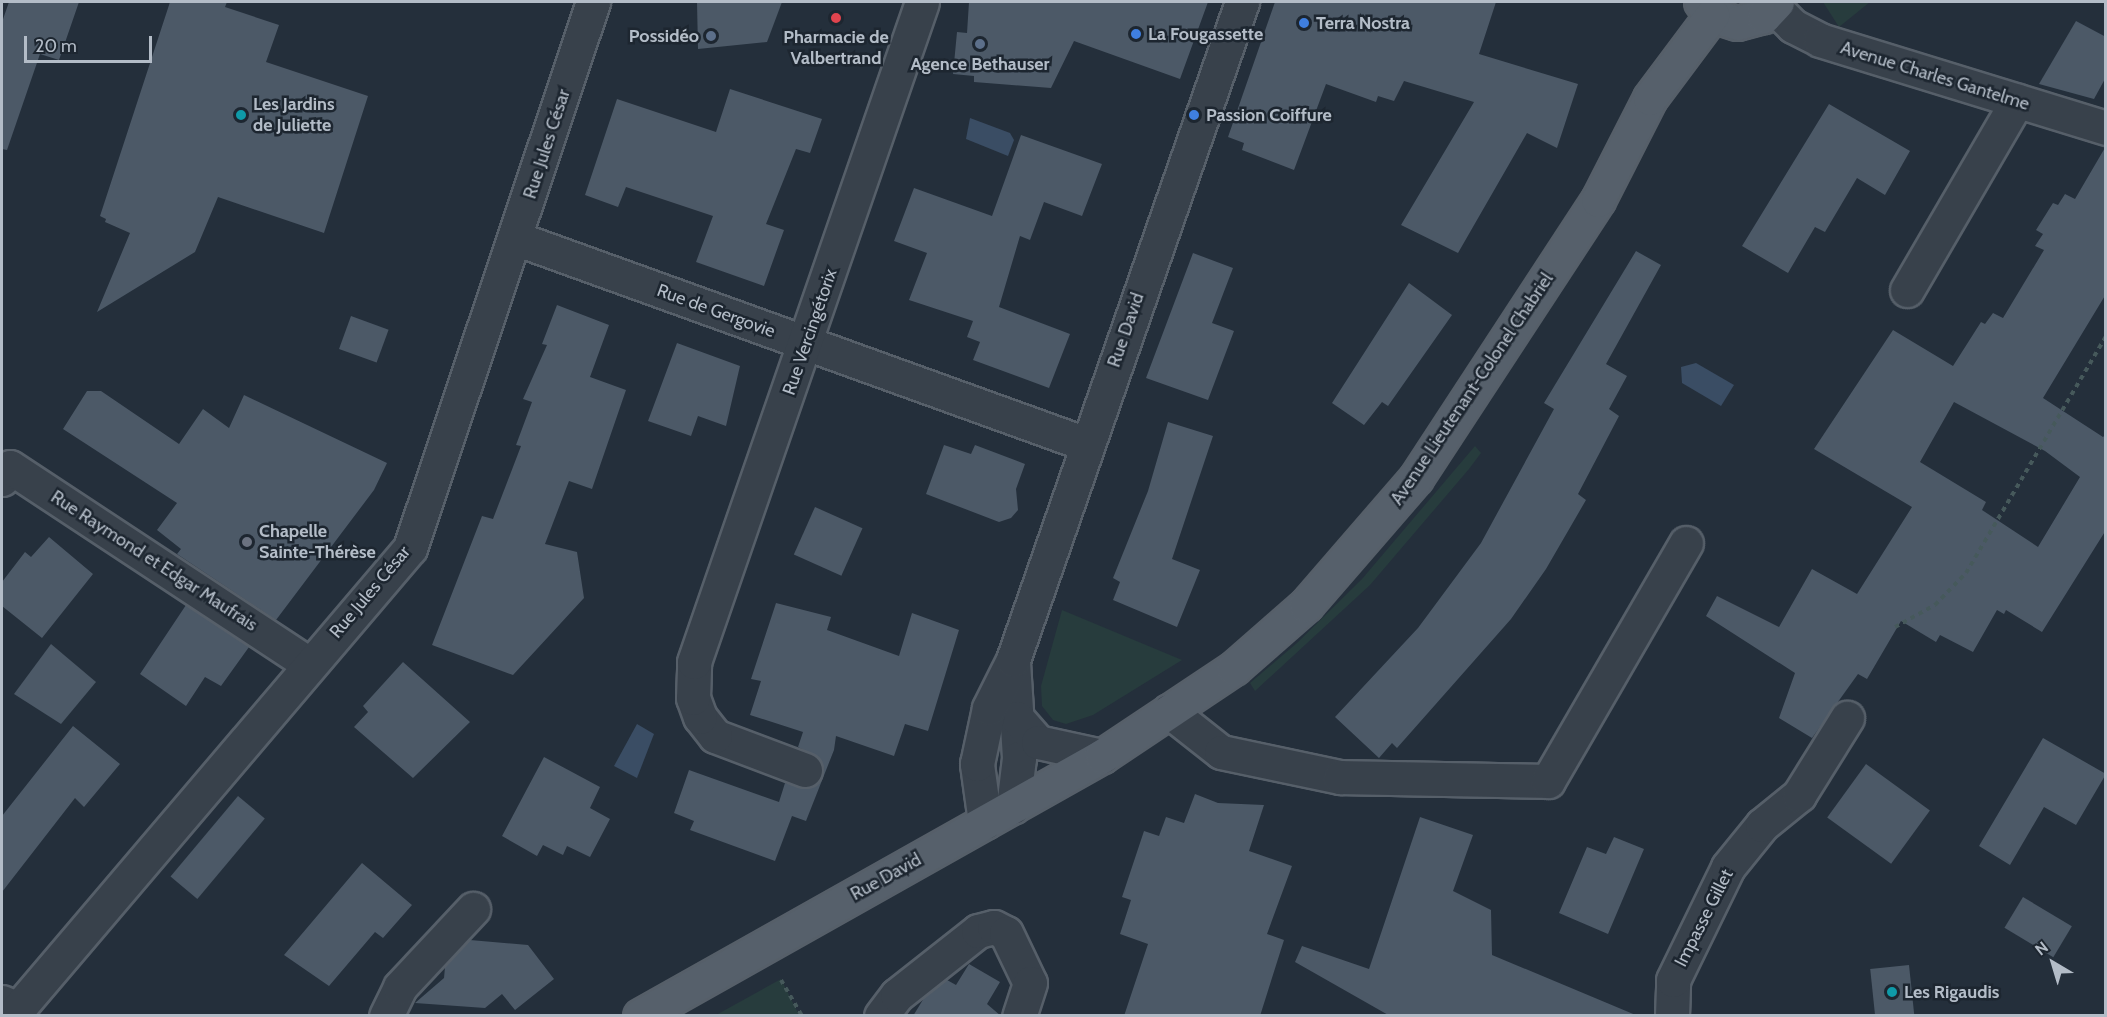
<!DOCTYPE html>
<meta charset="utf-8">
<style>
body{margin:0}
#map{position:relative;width:2107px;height:1017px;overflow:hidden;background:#242f3b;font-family:Cabin,sans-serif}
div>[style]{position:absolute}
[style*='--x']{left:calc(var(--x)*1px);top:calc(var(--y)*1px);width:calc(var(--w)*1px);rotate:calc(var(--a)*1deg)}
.green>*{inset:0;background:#273c3d}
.water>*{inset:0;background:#3a4d64}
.building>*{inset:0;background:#4c5967;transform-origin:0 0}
.path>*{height:4px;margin-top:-2px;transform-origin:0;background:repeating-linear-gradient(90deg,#46595b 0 4.5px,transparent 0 9px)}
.roads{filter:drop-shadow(2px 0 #565f69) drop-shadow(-2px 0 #565f69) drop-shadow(0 2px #565f69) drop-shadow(0 -2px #565f69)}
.minor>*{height:33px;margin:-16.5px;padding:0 16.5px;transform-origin:16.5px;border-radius:16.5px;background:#38414b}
.major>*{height:33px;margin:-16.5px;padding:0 16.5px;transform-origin:16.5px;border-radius:16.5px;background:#56606b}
.dots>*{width:16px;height:16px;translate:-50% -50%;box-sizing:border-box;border:3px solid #1d2630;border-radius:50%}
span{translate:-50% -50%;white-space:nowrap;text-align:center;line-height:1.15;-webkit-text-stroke:5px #1d2630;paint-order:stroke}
.poi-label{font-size:18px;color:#b3bcc7;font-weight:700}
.left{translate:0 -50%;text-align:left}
.right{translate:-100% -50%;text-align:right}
.street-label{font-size:18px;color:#b3bcc7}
.frame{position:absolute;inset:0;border:3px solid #b3bcc7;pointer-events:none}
.north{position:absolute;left:2023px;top:933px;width:60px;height:60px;-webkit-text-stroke:4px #1d2630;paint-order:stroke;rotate:322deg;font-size:16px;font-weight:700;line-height:24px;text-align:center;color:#b3bcc7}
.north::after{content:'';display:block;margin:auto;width:21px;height:27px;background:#b3bcc7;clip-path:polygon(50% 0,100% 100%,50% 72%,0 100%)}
.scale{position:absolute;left:24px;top:36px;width:128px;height:27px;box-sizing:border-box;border:3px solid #b3bcc7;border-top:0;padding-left:8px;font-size:18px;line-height:21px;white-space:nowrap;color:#b3bcc7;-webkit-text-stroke:4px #1d2630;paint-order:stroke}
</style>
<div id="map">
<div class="green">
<i style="clip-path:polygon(1823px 2px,1870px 2px,1839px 27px)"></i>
<i style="clip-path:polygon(1475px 446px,1481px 453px,1469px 469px,1370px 585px,1255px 691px,1250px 683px,1297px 643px,1362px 579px)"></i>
<i style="clip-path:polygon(1062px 610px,1182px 660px,1093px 715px,1066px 724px,1053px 720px,1042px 706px,1041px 686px)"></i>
<i style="clip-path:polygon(781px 979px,799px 1015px,716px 1015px)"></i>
</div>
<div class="water">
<i style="clip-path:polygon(970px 118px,1010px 133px,1014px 140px,1008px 156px,966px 139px)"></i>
<i style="clip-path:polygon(1696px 363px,1734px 385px,1721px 406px,1682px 383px,1681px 367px)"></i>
<i style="clip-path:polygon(637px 724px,654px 734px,637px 778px,614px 766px)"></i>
</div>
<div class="building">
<i style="clip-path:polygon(9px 2px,79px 2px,59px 60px,40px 54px,7px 150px,2px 149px,2px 22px)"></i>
<i style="clip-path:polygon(170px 2px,227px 2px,225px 7px,279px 25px,266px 62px,368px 96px,324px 233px,218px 197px,195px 252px,97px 312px,130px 233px,105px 222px,106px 219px,100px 216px)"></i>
<i style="clip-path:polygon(697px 2px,782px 2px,767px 42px,698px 49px)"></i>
<i style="clip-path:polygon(969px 2px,1208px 2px,1180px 79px,1074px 41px,1051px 88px,974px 82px,974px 76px,953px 74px,957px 32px,967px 33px)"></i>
<i style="clip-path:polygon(1275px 2px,1496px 2px,1479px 54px,1578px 84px,1557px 148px,1527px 133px,1458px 253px,1401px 225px,1474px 102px,1404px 81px,1394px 101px,1378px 96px,1376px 102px,1326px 84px,1294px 170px,1242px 150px,1244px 143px,1228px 137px)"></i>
<i style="clip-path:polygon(2076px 21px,2106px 37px,2106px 77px,2094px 99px,2039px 84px)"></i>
<i style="clip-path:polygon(730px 89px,822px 119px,810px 153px,796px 149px,766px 224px,784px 230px,764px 286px,696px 262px,713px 216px,626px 187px,618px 207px,585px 195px,617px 99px,716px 132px)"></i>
<i style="clip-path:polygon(1829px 104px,1910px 151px,1885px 195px,1857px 178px,1825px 232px,1815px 227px,1788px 273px,1742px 246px)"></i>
<i style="clip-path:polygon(1021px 135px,1102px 164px,1082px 216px,1044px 202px,1030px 240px,1020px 236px,999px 307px,1070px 334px,1049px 388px,973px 360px,980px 342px,967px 337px,973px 321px,909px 300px,927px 253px,894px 241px,914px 188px,992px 216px)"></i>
<i style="clip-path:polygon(evenodd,2106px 146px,2106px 294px,2043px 398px,2103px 437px,2106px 434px,2106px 530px,2042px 632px,2006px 610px,2004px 614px,1997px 610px,1973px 652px,1940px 635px,1936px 642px,1901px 621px,1867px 679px,1858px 674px,1812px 738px,1779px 718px,1795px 673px,1706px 616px,1717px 596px,1779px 627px,1812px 569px,1857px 594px,1912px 507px,1814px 449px,1893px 330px,1953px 366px,1981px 322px,1985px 324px,1993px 313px,2003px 318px,2044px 250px,2035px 246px,2043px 234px,2036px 230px,2053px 203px,2058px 205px,2065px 194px,2075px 199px,2106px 146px,1954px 402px,2045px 451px,2080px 477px,2038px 547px,1982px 510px,1986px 502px,1920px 462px,1954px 402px)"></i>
<i style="clip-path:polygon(1636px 251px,1661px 265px,1606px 364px,1627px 376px,1609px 409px,1619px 416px,1578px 494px,1586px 500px,1546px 569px,1511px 619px,1397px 748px,1392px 743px,1379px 758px,1335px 717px,1418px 628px,1481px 543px,1554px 409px,1544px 403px)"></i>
<i style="clip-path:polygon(1193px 253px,1233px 268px,1212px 323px,1234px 331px,1208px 400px,1146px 378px)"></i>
<i style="clip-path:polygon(1409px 283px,1452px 315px,1388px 406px,1382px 402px,1364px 425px,1332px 403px)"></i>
<i style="clip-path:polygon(557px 305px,609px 325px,590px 377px,626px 390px,592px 489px,569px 481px,545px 544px,577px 552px,584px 598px,513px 675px,432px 645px,482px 516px,493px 519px,521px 446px,516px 445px,532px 402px,523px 399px,547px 345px,542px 344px)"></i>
<i style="left:351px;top:316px;width:40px;height:35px;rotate:20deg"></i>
<i style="clip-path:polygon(677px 343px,740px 366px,726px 426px,698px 416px,691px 436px,648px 421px)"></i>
<i style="clip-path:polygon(87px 391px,101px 391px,179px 444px,203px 409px,229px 428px,244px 395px,387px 463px,374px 490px,276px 620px,177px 554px,181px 549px,157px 530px,177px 503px,63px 429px)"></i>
<i style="clip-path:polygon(1168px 422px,1213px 436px,1172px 559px,1200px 570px,1177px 627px,1113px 600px,1120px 582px,1113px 578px,1148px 491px)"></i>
<i style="clip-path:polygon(944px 445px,971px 454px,975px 445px,1025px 464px,1016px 489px,1018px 510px,1011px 518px,999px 522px,926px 494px)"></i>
<i style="left:815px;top:507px;width:52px;height:52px;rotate:24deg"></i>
<i style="clip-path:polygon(49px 537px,93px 574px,42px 638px,2px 606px,2px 582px,25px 552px,31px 557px)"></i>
<i style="clip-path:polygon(776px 603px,831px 617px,827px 630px,899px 656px,912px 613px,959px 630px,928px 731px,905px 724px,894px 756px,836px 736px,834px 750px,806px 821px,792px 816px,775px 861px,690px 830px,694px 821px,674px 813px,689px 770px,779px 802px,785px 783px,807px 789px,822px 777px,820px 759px,798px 747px,803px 732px,750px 715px,761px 681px,751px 679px)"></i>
<i style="clip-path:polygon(186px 605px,249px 647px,221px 686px,205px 677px,186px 706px,140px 674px)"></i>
<i style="clip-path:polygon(51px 644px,96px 682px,61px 724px,14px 694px)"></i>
<i style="clip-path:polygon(403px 662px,470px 722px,413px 778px,354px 727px,368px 712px,363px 706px)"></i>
<i style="clip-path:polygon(73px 726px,120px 764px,84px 807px,75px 798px,2px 892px,2px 816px)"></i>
<i style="clip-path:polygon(2043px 738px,2106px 774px,2076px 825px,2044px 807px,2010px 865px,1979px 846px)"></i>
<i style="clip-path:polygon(544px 757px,600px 787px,590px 808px,610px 819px,590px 857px,567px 846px,563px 855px,543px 845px,537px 856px,502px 836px)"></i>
<i style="left:1866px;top:764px;width:79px;height:66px;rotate:36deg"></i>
<i style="clip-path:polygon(1195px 794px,1218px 803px,1264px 805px,1249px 851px,1292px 866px,1267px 934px,1284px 940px,1260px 1016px,1124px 1016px,1148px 944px,1120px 934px,1131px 900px,1122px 897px,1144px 831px,1159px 836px,1166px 817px,1184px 823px)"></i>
<i style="left:238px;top:796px;width:35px;height:105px;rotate:40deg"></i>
<i style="clip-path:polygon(1420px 817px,1473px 835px,1453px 891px,1491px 910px,1492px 955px,1638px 1016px,1390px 1016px,1295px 962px,1302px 946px,1369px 969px)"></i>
<i style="clip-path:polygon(1614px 837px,1644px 849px,1608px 934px,1559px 913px,1587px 847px,1606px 854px)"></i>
<i style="clip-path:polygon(362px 863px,412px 905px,383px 938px,375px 932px,329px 986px,284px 955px)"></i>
<i style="left:2023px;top:897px;width:57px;height:36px;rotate:31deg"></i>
<i style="clip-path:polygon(470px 940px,528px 945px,554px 979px,515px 1010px,502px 994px,485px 1008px,415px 1003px,444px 978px,445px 967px)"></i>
<i style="clip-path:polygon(969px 964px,1000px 982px,987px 1004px,1001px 1016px,913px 1016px,924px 998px,947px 980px,956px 985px)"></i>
<i style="left:1909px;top:965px;width:51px;height:39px;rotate:84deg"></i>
</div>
<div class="path">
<i style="--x:1895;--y:627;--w:46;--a:-28.8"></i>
<i style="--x:1935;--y:605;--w:45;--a:-45.9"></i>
<i style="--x:1966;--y:573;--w:275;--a:-59.4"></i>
<i style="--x:781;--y:980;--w:42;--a:59.7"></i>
</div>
<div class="roads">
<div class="minor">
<i style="--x:1774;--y:7;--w:27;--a:45"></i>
<i style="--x:1793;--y:26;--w:30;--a:27"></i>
<i style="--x:1820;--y:40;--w:299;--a:17.1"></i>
<i style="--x:515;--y:238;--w:607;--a:19.84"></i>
<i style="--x:1907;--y:290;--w:219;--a:-59.8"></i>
<i style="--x:2;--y:479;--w:14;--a:-56"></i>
<i style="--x:10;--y:467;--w:358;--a:33.4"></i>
<i style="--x:1013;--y:662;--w:96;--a:86.4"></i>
<i style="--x:1019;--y:758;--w:49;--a:97"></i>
<i style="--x:1169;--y:711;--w:66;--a:38.3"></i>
<i style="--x:1221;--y:752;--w:122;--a:11.9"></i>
<i style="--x:1340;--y:777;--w:208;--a:1.1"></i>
<i style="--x:1548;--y:781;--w:275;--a:-59.9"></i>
<i style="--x:1017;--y:718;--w:32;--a:49"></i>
<i style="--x:1038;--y:742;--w:66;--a:12.3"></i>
<i style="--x:805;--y:770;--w:96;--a:-159.3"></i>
<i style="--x:715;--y:736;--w:24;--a:-128"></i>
<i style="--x:700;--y:717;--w:20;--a:-110"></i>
<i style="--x:693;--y:698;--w:36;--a:-88"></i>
<i style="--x:694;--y:662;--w:698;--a:-70.94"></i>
<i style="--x:985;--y:822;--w:59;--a:-97.9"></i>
<i style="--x:977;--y:764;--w:57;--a:-77.9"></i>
<i style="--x:989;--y:708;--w:54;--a:-63.4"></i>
<i style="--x:1013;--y:660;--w:697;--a:-70.81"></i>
<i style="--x:2;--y:1002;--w:17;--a:24"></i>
<i style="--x:18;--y:1009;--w:605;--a:-49.62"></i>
<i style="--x:410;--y:548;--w:576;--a:-71.47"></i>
<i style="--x:386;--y:1016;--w:32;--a:-64"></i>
<i style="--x:400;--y:987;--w:107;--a:-46.9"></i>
<i style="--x:881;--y:1016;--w:26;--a:-53"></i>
<i style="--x:897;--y:995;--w:103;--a:-38.3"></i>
<i style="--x:978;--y:931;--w:16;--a:-14"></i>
<i style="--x:994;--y:927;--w:13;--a:27"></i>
<i style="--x:1006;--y:933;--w:55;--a:64.4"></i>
<i style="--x:1030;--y:983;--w:35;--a:108"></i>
<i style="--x:1672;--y:1016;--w:36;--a:-88"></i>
<i style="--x:1673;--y:980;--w:126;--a:-64"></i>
<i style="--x:1728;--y:867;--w:54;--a:-51"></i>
<i style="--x:1762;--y:825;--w:48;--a:-39"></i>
<i style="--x:1799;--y:795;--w:91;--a:-58.1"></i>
</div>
<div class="major">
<i style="--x:1701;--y:2;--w:17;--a:50"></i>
<i style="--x:1712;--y:15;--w:26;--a:18"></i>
<i style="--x:1737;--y:23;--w:28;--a:-15"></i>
<i style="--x:1764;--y:16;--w:19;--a:-47"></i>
<i style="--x:640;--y:1016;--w:530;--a:-29.37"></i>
<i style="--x:1102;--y:756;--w:159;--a:-33.7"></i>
<i style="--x:1234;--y:668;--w:96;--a:-41.2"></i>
<i style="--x:1306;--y:605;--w:168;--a:-49.1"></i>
<i style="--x:1416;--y:478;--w:332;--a:-56.8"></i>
<i style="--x:1598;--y:200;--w:114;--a:-63"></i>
<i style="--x:1650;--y:98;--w:104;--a:-53.2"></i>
</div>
</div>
<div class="dots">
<i style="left:836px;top:18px;background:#e0444e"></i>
<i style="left:1304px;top:23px;background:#3f7fe0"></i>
<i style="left:1136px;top:34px;background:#3f7fe0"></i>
<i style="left:711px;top:36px;background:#5c6f8a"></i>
<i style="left:980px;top:44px;background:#5c6f8a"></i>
<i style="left:241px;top:115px;background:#0f9aa8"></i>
<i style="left:1194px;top:115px;background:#3f7fe0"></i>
<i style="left:247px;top:542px;background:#6b7280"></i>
<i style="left:1892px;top:992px;background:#0f9aa8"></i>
</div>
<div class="poi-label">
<span class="left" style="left:1316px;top:23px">Terra Nostra</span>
<span class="left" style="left:1148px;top:34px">La Fougassette</span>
<span class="right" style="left:699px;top:36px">Possidéo</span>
<span style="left:836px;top:48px">Pharmacie de<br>Valbertrand</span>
<span style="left:980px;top:64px">Agence Bethauser</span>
<span class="left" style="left:253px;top:115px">Les Jardins<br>de Juliette</span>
<span class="left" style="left:1206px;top:115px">Passion Coiffure</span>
<span class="left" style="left:259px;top:542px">Chapelle<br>Sainte-Thérèse</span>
<span class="left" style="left:1904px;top:992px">Les Rigaudis</span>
</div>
<div class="street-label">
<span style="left:1935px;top:76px;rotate:17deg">Avenue Charles Gantelme</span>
<span style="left:547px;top:144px;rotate:-72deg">Rue Jules César</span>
<span style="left:716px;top:311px;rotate:20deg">Rue de Gergovie</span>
<span style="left:1126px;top:330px;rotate:-71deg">Rue David</span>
<span style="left:810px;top:332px;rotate:-71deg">Rue Vercingétorix</span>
<span style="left:1472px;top:389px;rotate:-56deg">Avenue Lieutenant-Colonel Chabriel</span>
<span style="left:154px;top:561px;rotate:33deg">Rue Raymond et Edgar Maufrais</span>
<span style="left:370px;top:592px;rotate:-50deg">Rue Jules César</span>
<span style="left:886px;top:877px;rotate:-29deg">Rue David</span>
<span style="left:1704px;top:918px;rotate:-63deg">Impasse Gillet</span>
</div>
<div class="frame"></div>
<div class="north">N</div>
<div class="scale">20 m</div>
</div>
